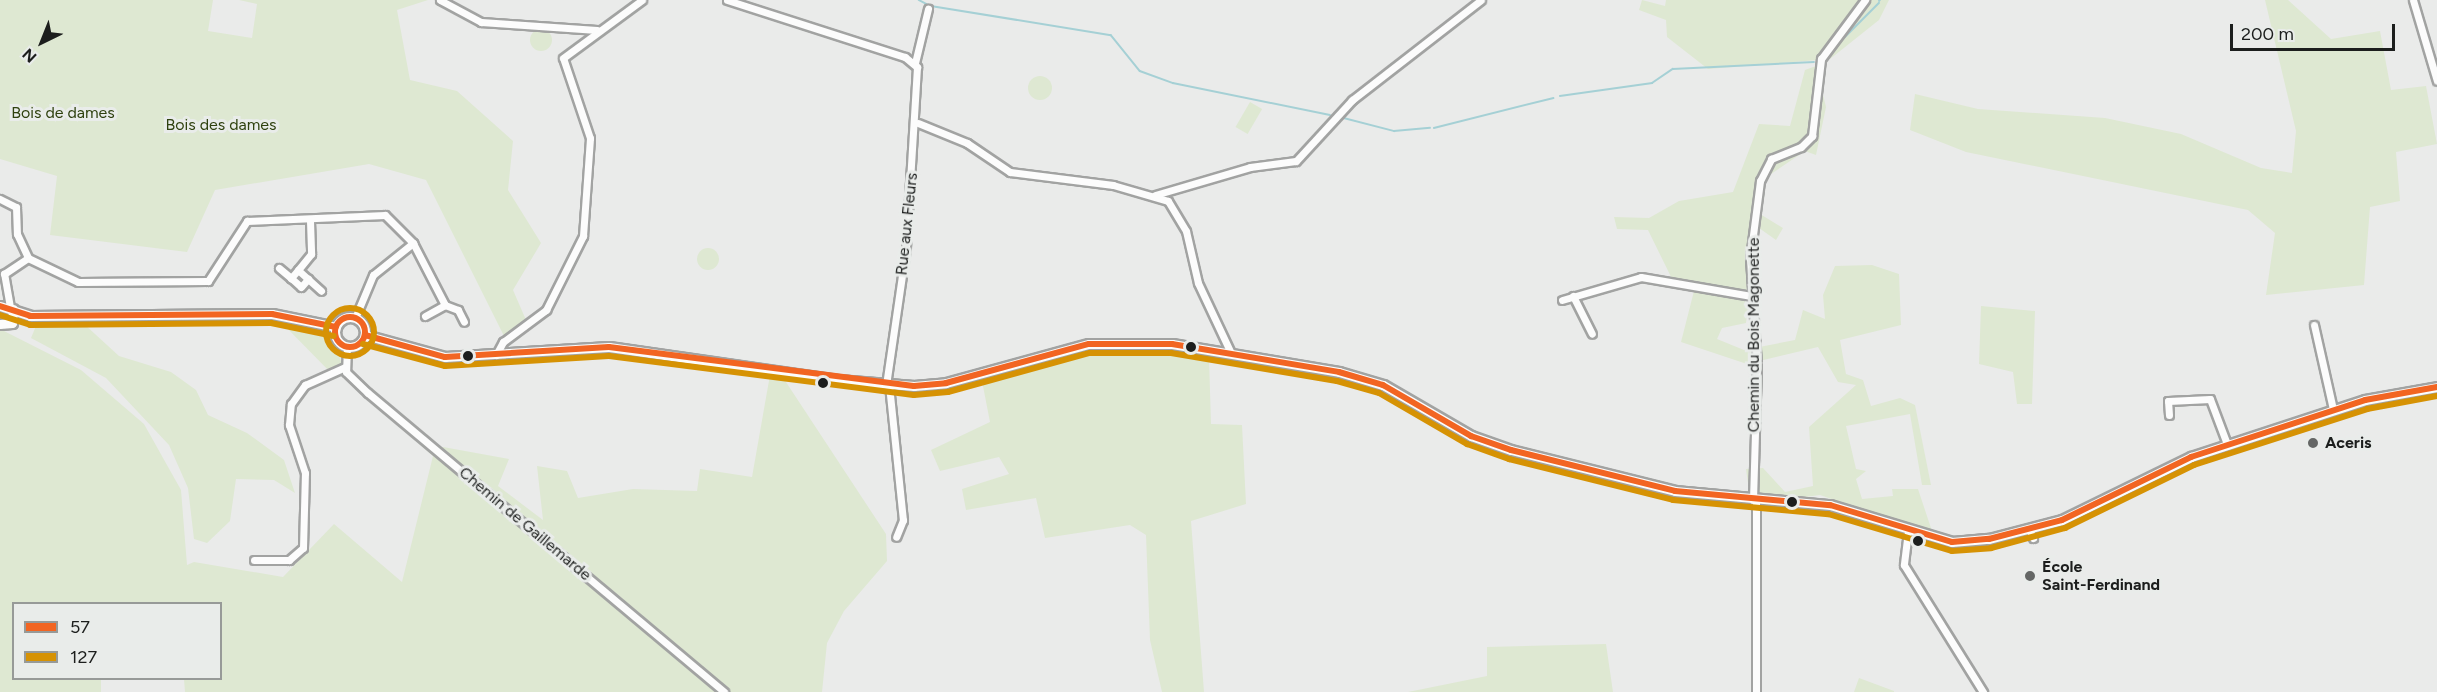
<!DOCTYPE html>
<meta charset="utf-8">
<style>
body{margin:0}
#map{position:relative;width:2437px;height:692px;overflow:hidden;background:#eaebea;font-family:Figtree,sans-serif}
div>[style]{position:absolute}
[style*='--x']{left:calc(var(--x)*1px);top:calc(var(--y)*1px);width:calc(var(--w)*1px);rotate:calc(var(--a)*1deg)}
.green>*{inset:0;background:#dee8d2;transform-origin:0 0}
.round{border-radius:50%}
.stream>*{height:1.5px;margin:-0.75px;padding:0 0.75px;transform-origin:0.75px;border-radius:0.75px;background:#a5d0d5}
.roads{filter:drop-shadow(2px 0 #a2a3a2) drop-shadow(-2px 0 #a2a3a2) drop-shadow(0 2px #a2a3a2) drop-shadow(0 -2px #a2a3a2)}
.street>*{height:7px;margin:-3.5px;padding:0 3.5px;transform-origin:3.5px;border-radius:3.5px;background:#fcfcfc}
.secondary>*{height:9px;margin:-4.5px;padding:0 4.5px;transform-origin:4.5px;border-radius:4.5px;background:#fcfcfc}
.secondary>.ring{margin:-4.5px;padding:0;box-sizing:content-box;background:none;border:9px solid #fcfcfc;border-radius:50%}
.bus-1>*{height:6px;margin:-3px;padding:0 3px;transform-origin:3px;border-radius:3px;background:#f26522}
.bus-1>.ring{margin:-3px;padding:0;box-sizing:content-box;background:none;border:6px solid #f26522;border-radius:50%}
.bus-2>*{height:6px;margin:-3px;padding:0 3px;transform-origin:3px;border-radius:3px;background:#d69204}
.bus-2>.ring{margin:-3px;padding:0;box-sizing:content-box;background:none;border:6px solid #d69204;border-radius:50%}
.dots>*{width:16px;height:16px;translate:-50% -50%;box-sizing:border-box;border:3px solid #e9ecea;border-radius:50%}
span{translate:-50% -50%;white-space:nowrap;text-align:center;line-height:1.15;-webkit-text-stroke:6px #e9ecea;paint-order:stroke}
.park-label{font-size:16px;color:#2f410f}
.street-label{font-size:16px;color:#1c1e1d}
.poi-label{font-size:16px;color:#1c1e1d;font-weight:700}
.left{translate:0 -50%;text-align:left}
.legend{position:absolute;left:12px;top:602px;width:210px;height:78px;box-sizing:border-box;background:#e9ecea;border:2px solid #979a98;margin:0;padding:8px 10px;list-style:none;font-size:18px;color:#1c1e1d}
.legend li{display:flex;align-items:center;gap:12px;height:30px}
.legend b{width:30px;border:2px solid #979a98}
.north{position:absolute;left:12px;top:12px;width:60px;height:60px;-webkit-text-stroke:4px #e9ecea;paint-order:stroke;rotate:223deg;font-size:16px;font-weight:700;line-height:24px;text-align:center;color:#1c1e1d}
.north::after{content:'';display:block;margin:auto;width:21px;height:27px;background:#1c1e1d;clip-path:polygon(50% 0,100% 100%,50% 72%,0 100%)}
.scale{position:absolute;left:2230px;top:24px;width:165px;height:27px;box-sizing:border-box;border:3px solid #1c1e1d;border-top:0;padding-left:8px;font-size:18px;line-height:21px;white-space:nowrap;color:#1c1e1d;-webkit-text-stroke:4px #e9ecea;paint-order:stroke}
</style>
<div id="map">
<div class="green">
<i style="clip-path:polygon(0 0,213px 0,208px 31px,252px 38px,257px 4px,239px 0,428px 0,397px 10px,410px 80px,457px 91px,513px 141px,508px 190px,541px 243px,513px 290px,529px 327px,506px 340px,426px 180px,369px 164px,215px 190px,187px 252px,50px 235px,57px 176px,0 159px)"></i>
<i style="clip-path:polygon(1642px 0,1665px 6px,1666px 0,1889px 0,1879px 20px,1830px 59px,1708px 69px,1667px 37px,1666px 20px,1639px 10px)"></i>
<i style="clip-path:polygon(2265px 0,2288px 0,2331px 39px,2380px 31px,2391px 90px,2426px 86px,2437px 144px,2396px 152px,2400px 201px,2370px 207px,2364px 285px,2266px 295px,2275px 233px,2248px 210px,1966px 152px,1910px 130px,1915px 94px,1978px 109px,2105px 118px,2181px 134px,2261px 168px,2292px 173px,2296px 131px)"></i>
<i class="round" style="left:530px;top:29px;width:22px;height:22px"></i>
<i style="clip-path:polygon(1816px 66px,1826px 107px,1816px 155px,1805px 151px,1765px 178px,1760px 214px,1783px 228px,1776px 240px,1759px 228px,1746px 323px,1722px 328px,1717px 339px,1744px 350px,1795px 340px,1803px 310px,1825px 319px,1823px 295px,1835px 266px,1872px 265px,1899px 274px,1901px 325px,1840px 340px,1846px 374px,1863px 380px,1871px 406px,1900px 398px,1915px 405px,1931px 485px,1922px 485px,1910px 414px,1846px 426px,1856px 469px,1866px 471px,1856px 479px,1862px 499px,1893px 496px,1892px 489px,1918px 489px,1933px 534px,1820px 495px,1751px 504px,1746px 469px,1763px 468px,1785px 492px,1813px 486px,1809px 427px,1856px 385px,1838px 382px,1818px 347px,1747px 364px,1681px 342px,1694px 291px,1676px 287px,1648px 230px,1617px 229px,1614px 217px,1649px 218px,1679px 201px,1733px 192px,1759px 124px,1790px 126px,1805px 70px)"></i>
<i class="round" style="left:1028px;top:76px;width:24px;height:24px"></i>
<i style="left:1250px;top:102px;width:14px;height:29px;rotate:30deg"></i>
<i class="round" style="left:697px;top:248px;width:22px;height:22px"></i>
<i style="clip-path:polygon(1981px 306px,2035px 311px,2032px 404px,2017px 404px,2013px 372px,1979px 364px)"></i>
<i style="clip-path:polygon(288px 320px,323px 329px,336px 343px,344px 373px,436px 453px,443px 447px,509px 459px,498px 486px,543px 520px,537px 466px,567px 471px,578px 498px,633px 489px,697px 491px,700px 469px,752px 477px,770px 375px,782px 376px,886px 534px,887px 561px,844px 611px,827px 643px,822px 692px,185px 692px,184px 679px,220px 678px,220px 604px,14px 604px,14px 678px,101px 679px,101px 692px,0 692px,0 329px,81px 370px,144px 424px,181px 490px,187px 565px,194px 562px,283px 577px,334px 524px,402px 582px,433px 456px,342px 376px,334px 376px,280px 321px)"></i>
<i style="clip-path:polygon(38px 321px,83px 323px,119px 356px,171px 372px,196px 390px,208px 415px,247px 433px,284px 460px,295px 493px,274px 480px,236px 479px,230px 521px,207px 543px,194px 539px,188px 488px,169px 445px,106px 378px,31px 338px)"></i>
<i style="clip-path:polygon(1143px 346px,1209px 357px,1211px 424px,1242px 425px,1246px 504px,1191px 521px,1204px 692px,1162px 692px,1150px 640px,1146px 535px,1130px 525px,1045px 538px,1036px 498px,966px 510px,962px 489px,1009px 474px,999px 457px,940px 471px,931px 450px,990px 422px,982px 381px,1068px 354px)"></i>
<i style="clip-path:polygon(1606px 644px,1613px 692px,1408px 692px,1487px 676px,1487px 647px)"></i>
<i style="clip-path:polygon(1859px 678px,1894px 691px,1894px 692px,1854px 692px)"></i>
</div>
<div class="stream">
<i style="--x:919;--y:0;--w:9;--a:27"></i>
<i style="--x:1879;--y:1;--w:1;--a:-45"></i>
<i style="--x:931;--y:6;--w:182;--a:9.2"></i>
<i style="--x:1111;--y:35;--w:46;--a:51.1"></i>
<i style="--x:1140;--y:71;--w:35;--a:20"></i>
<i style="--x:1173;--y:83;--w:160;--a:11.5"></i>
<i style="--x:1830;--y:52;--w:69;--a:-45"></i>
<i style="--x:1560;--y:96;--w:93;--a:-8"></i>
<i style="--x:1652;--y:83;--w:25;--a:-34"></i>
<i style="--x:1673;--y:69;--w:141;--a:-2.8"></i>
<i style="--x:1340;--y:117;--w:56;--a:14.5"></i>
<i style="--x:1394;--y:131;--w:36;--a:-5"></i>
<i style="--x:1434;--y:128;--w:123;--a:-14.1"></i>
</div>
<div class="roads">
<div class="street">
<i style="--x:440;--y:0;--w:47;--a:28.2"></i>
<i style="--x:481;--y:22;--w:116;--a:3.9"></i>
<i style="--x:727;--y:0;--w:187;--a:17.8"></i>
<i style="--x:905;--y:57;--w:16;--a:40"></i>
<i style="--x:917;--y:67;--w:181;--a:93.5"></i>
<i style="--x:906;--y:248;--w:138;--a:98.3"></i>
<i style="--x:2413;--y:0;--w:84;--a:73.5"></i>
<i style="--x:915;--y:63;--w:56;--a:-76.5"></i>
<i style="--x:918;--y:123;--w:53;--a:22.2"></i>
<i style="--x:967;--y:143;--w:52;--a:34"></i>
<i style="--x:1010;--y:172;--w:104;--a:7.2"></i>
<i style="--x:1113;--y:185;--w:57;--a:16.2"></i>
<i style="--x:1168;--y:201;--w:35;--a:59"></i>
<i style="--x:1186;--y:231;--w:53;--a:77"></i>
<i style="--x:1198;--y:283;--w:77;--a:64.8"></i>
<i style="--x:1155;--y:195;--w:99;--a:-16.4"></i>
<i style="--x:1250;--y:167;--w:46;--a:-7.4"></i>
<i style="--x:1296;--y:161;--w:83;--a:-47.4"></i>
<i style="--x:1352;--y:100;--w:163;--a:-37.8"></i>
<i style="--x:0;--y:199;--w:18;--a:27"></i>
<i style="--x:16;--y:207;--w:27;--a:88"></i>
<i style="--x:17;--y:234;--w:26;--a:65"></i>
<i style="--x:310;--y:221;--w:33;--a:88"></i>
<i style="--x:311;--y:254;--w:21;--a:129"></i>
<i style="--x:298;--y:270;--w:31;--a:42"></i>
<i style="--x:413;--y:243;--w:70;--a:62.7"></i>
<i style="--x:445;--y:305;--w:14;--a:21"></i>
<i style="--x:458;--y:310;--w:13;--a:63"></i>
<i style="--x:28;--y:258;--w:55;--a:25.6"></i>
<i style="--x:78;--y:282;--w:130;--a:-0.4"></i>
<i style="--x:208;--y:281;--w:72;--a:-57"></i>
<i style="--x:247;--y:221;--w:138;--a:-2.5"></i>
<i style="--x:385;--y:215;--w:40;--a:45"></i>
<i style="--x:413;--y:243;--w:51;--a:141.3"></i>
<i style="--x:373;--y:275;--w:47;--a:112.7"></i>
<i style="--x:279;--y:268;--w:16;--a:40"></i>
<i style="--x:298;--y:270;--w:11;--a:131"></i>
<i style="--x:291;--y:278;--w:13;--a:42"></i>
<i style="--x:301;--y:287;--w:11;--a:-49"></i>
<i style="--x:1573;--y:296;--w:42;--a:63.4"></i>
<i style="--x:1562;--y:300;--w:82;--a:-16.2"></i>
<i style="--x:1641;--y:277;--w:112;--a:9.8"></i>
<i style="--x:10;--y:307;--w:34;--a:-100"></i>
<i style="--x:4;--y:274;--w:29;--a:-34"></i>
<i style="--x:425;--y:316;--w:23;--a:-29"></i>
<i style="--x:2314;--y:325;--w:86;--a:77.3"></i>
<i style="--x:347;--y:346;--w:26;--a:92"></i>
<i style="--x:346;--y:372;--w:30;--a:44"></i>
<i style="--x:368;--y:393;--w:465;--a:40"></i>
<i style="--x:496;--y:355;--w:15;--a:-62"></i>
<i style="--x:503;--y:342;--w:54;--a:-36.7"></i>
<i style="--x:546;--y:310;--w:83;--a:-63.4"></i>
<i style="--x:583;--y:236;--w:98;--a:-85.9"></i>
<i style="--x:590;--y:138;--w:84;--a:-108.6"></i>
<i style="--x:563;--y:58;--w:98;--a:-36.3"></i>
<i style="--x:889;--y:385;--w:136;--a:84.1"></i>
<i style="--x:903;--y:520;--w:18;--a:112"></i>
<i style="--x:2169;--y:415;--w:14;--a:-94"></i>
<i style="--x:2168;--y:401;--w:42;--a:-2.7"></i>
<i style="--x:2210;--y:399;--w:48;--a:69.3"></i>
<i style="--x:1753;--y:500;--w:136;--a:-88.3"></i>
<i style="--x:1757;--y:364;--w:106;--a:-93.8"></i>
<i style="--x:1750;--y:258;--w:78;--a:-82.6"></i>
<i style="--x:1760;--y:181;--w:25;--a:-63"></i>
<i style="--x:1771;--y:159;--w:32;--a:-22"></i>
<i style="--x:1801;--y:147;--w:16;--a:-45"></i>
<i style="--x:1812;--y:136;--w:78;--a:-83.3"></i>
<i style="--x:1821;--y:59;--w:74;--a:-53.3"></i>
<i style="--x:2029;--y:529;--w:10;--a:66"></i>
<i style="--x:1908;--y:531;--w:34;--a:97"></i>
<i style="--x:1904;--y:565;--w:150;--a:58.1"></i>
<i style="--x:254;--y:560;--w:35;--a:0"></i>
<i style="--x:289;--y:560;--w:18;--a:-41"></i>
<i style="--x:303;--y:548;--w:75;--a:-88.5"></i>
<i style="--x:305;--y:473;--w:51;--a:-108.4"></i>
<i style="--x:289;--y:425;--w:21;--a:-85"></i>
<i style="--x:291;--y:404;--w:24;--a:-54"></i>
<i style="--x:305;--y:385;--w:44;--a:-24.2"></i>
<i style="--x:1756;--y:692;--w:192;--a:-90"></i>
</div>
<div class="secondary">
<i style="--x:0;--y:306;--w:32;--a:18"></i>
<i style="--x:30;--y:316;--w:242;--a:-0.5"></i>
<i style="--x:272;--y:314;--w:65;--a:11.5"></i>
<i class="ring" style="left:335px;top:317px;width:21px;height:21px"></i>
<i style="--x:0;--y:324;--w:12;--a:-5"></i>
<i style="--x:12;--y:323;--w:14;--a:-86"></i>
<i style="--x:365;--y:335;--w:83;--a:15.4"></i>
<i style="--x:445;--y:357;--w:164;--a:-3.5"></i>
<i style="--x:609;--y:347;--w:231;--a:8.2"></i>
<i style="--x:838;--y:380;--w:76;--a:4.5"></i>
<i style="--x:914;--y:386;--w:32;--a:-5"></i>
<i style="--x:946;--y:383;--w:148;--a:-15.3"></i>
<i style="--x:1089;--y:344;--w:83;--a:0"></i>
<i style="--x:1172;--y:344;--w:169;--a:9.5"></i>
<i style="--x:1339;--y:372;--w:46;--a:16.5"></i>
<i style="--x:1383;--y:385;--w:102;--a:30.1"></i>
<i style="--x:1471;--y:436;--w:42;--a:19.3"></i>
<i style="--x:1511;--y:450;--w:169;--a:14"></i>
<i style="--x:1675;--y:491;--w:156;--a:5.2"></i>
<i style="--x:1830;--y:505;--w:127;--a:16.9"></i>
<i style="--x:1952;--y:542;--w:37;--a:-5"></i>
<i style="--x:1989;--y:539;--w:75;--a:-14.6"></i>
<i style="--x:2062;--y:520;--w:144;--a:-26"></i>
<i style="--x:2191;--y:457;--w:183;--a:-18.1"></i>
<i style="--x:2365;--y:400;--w:73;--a:-10.2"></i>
</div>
</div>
<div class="bus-1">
<i style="--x:0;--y:306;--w:32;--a:18"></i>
<i style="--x:30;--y:316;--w:242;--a:-0.5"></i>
<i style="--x:272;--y:314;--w:65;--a:11.5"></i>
<i class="ring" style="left:335px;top:317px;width:24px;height:24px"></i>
<i style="--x:365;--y:335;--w:83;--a:15.4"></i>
<i style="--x:445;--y:357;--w:164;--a:-3.5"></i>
<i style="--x:609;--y:347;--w:307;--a:7.3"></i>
<i style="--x:914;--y:386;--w:32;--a:-5"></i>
<i style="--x:946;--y:383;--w:148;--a:-15.3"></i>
<i style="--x:1089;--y:344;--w:83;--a:0"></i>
<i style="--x:1172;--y:344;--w:169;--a:9.5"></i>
<i style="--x:1339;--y:372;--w:46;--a:16.5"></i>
<i style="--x:1383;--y:385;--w:102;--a:30.1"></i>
<i style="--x:1471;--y:436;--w:42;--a:19.3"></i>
<i style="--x:1511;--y:450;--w:169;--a:14"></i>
<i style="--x:1675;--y:491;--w:156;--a:5.2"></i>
<i style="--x:1830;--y:505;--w:127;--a:16.9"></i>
<i style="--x:1952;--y:542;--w:37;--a:-5"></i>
<i style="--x:1989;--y:539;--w:75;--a:-14.6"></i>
<i style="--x:2062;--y:520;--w:144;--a:-26"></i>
<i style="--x:2191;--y:457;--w:183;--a:-18.1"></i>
<i style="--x:2365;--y:400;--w:73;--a:-10.2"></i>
</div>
<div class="bus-2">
<i class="ring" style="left:326px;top:308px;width:42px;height:42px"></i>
<i style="--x:0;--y:315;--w:32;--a:18"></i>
<i style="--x:30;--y:325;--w:241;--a:-0.5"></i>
<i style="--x:271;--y:323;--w:64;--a:11.7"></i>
<i style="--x:363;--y:344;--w:85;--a:15"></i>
<i style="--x:445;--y:366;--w:164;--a:-3.5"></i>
<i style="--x:609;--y:356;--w:307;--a:7.3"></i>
<i style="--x:914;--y:395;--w:34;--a:-5"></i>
<i style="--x:948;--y:392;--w:147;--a:-15.4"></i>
<i style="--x:1090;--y:353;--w:81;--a:0"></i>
<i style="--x:1171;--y:353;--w:168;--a:9.6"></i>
<i style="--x:1337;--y:381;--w:44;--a:15.9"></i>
<i style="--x:1379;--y:393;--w:102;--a:30.1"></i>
<i style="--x:1467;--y:444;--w:45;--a:19.7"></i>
<i style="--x:1509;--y:459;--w:169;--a:14"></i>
<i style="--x:1673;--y:500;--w:156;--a:5.2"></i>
<i style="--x:1828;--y:514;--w:129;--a:16.6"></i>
<i style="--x:1952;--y:551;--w:39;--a:-4"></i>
<i style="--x:1991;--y:548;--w:77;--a:-15.1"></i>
<i style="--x:2065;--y:528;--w:144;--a:-26"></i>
<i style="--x:2194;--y:465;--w:182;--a:-17.9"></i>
<i style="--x:2367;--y:409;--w:71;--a:-10.5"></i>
</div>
<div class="dots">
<i style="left:1191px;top:347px;background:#1c1e1d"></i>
<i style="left:468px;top:356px;background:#1c1e1d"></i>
<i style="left:823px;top:383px;background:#1c1e1d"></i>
<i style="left:2313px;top:443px;background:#646665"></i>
<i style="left:1792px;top:502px;background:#1c1e1d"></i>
<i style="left:1918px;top:541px;background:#1c1e1d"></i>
<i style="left:2030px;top:576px;background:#646665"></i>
</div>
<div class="park-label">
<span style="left:63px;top:113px">Bois de dames</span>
<span style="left:221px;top:125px">Bois des dames</span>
</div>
<div class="street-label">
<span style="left:907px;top:224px;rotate:-84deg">Rue aux Fleurs</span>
<span style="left:1754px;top:335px;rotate:-90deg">Chemin du Bois Magonette</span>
<span style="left:525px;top:524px;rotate:40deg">Chemin de Gaillemarde</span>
</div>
<div class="poi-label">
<span class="left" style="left:2325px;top:443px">Aceris</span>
<span class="left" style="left:2042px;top:576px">École<br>Saint-Ferdinand</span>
</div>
<ul class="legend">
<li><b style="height:8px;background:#f26522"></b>57</li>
<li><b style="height:8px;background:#d69204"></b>127</li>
</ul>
<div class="north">N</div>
<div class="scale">200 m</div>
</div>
